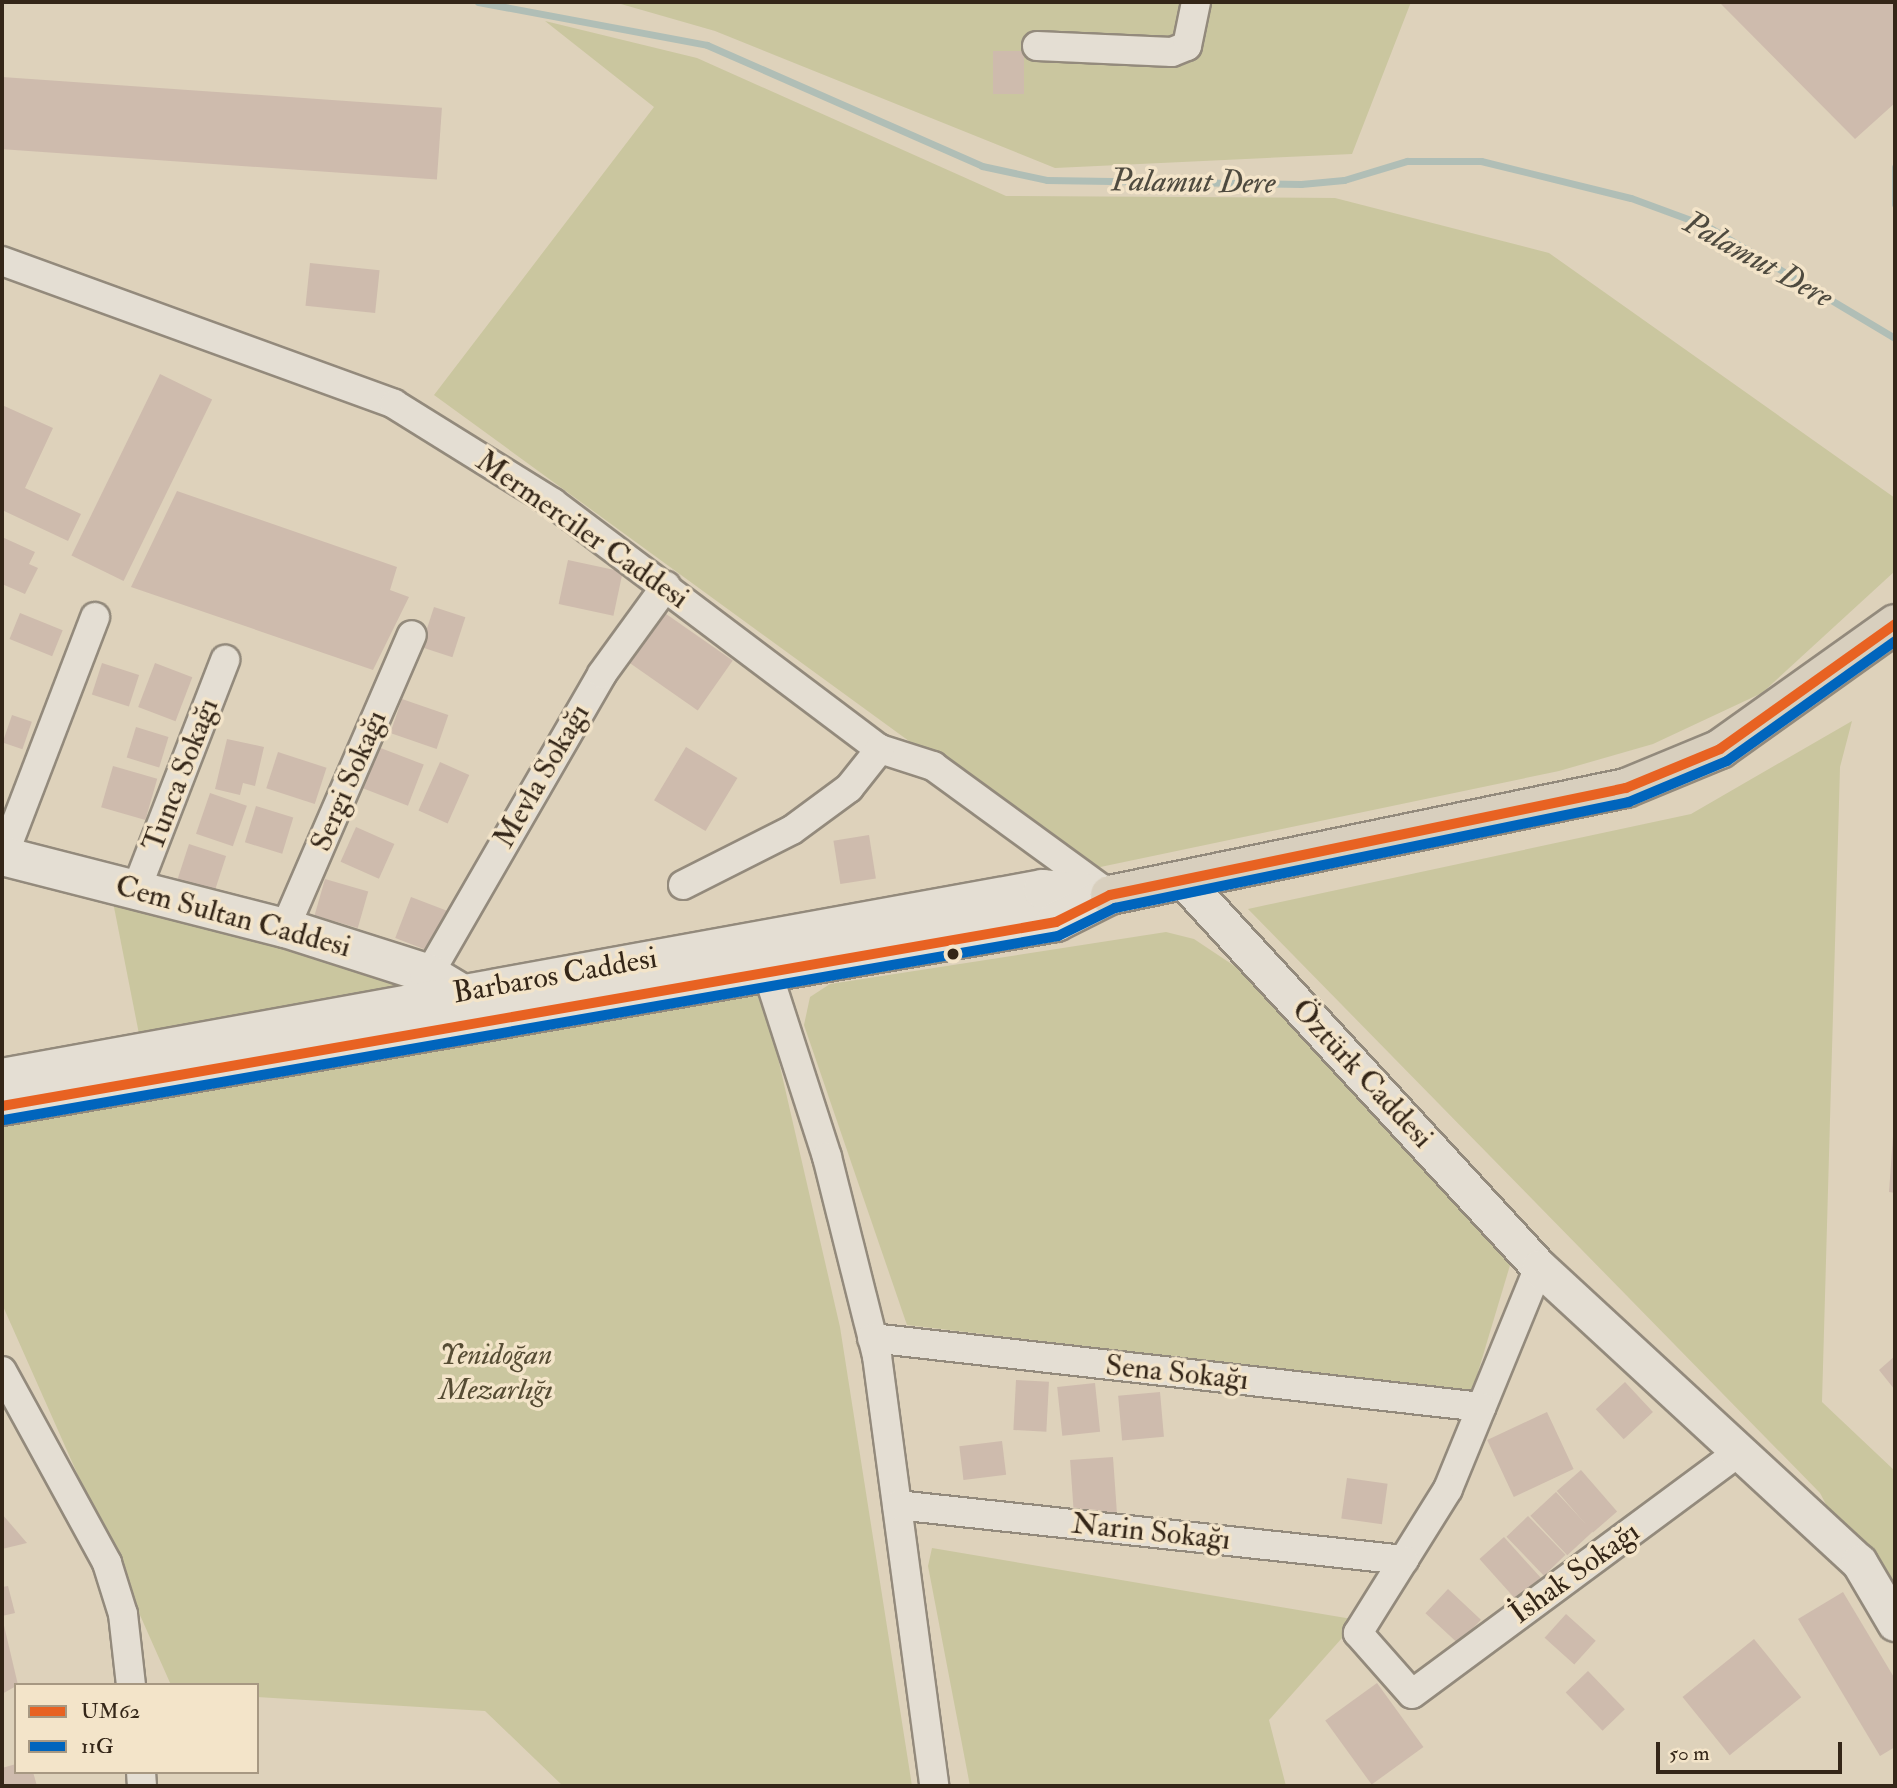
<!DOCTYPE html>
<meta charset="utf-8">
<style>
body{margin:0}
#map{position:relative;width:1897px;height:1788px;overflow:hidden;background:#ded2bb;font-family:"IM FELL Double Pica",serif}
div>[style]{position:absolute}
[style*='--x']{left:calc(var(--x)*1px);top:calc(var(--y)*1px);width:calc(var(--w)*1px);rotate:calc(var(--a)*1deg)}
.green>*{inset:0;background:#cac69f}
.stream>*{height:7px;margin:-3.5px;padding:0 3.5px;transform-origin:3.5px;border-radius:3.5px;background:#b0beb6}
.building>*{inset:0;background:#cebbad;transform-origin:0 0}
.roads{filter:drop-shadow(2px 0 #938a7c) drop-shadow(-2px 0 #938a7c) drop-shadow(0 2px #938a7c) drop-shadow(0 -2px #938a7c)}
.minor>*{height:28px;margin:-14px;padding:0 14px;transform-origin:14px;border-radius:14px;background:#e4ded3}
.tertiary>*{height:35px;margin:-17.5px;padding:0 17.5px;transform-origin:17.5px;border-radius:17.5px;background:#e4ded3}
.secondary>*{height:38px;margin:-19px;padding:0 19px;transform-origin:19px;border-radius:19px;background:#e4ded3}
.primary>*{height:38px;margin:-19px;padding:0 19px;transform-origin:19px;border-radius:19px;background:#d8cfbe}
.bus-1>*{height:10px;margin:-5px;padding:0 5px;transform-origin:5px;border-radius:5px;background:#e86222}
.bus-2>*{height:10px;margin:-5px;padding:0 5px;transform-origin:5px;border-radius:5px;background:#0065bd}
.dots>*{width:19px;height:19px;translate:-50% -50%;box-sizing:border-box;border:4px solid #f3e4c9;border-radius:50%}
span{translate:-50% -50%;white-space:nowrap;text-align:center;line-height:1.15;-webkit-text-stroke:7px #f3e4c9;paint-order:stroke}
.street-label{font-size:30px;color:#342618}
.park-label{font-size:30px;color:#564c34;font-style:italic}
.water-label{font-size:32px;color:#4e4a3f;font-style:italic}
.frame{position:absolute;inset:0;border:4px solid #342618;pointer-events:none}
.legend{position:absolute;left:14px;top:1683px;width:245px;height:91px;box-sizing:border-box;background:#f3e4c9;border:2px solid #a79882;margin:0;padding:9px 12px;list-style:none;font-size:21px;color:#342618}
.legend li{display:flex;align-items:center;gap:14px;height:35px}
.legend b{width:35px;border:2px solid #a79882}
.scale{position:absolute;left:1656px;top:1742px;width:186px;height:32px;box-sizing:border-box;border:4px solid #342618;border-top:0;padding-left:9px;font-size:21px;line-height:24px;white-space:nowrap;color:#342618;-webkit-text-stroke:5px #f3e4c9;paint-order:stroke}
</style>
<div id="map">
<div class="green">
<i style="clip-path:polygon(614px 2px,1411px 2px,1352px 154px,1055px 168px,715px 31px)"></i>
<i style="clip-path:polygon(545px 21px,697px 58px,1006px 196px,1335px 198px,1549px 253px,1895px 498px,1895px 571px,1762px 693px,1653px 744px,1559px 771px,1086px 870px,434px 395px,654px 107px)"></i>
<i style="clip-path:polygon(1852px 721px,1840px 767px,1822px 1402px,1895px 1471px,1895px 1636px,1820px 1493px,1248px 909px,1691px 814px)"></i>
<i style="clip-path:polygon(113px 902px,409px 984px,139px 1034px)"></i>
<i style="clip-path:polygon(1166px 932px,1194px 939px,1236px 967px,1511px 1262px,1472px 1392px,907px 1325px,804px 1025px,810px 997px,830px 984px)"></i>
<i style="clip-path:polygon(760px 980px,840px 1327px,912px 1786px,563px 1786px,485px 1711px,257px 1697px,257px 1685px,171px 1685px,2px 1304px,2px 1123px)"></i>
<i style="clip-path:polygon(932px 1548px,1358px 1620px,1269px 1720px,1286px 1786px,970px 1786px,928px 1566px)"></i>
</div>
<div class="stream">
<i style="--x:478;--y:2;--w:233;--a:10.6"></i>
<i style="--x:707;--y:45;--w:300;--a:23.7"></i>
<i style="--x:982;--y:166;--w:66;--a:12.2"></i>
<i style="--x:1047;--y:180;--w:254;--a:0.9"></i>
<i style="--x:1301;--y:184;--w:43;--a:-5.3"></i>
<i style="--x:1344;--y:180;--w:66;--a:-16.8"></i>
<i style="--x:1407;--y:161;--w:74;--a:0"></i>
<i style="--x:1481;--y:161;--w:154;--a:13.9"></i>
<i style="--x:1631;--y:198;--w:81;--a:20.2"></i>
<i style="--x:1707;--y:226;--w:219;--a:30.8"></i>
<i style="--x:1895;--y:167;--w:37;--a:90"></i>
</div>
<div class="building">
<i style="clip-path:polygon(1719px 2px,1895px 2px,1895px 103px,1855px 139px)"></i>
<i style="left:993px;top:51px;width:31px;height:43px"></i>
<i style="left:2px;top:77px;width:441px;height:72px;rotate:4deg"></i>
<i style="left:310px;top:263px;width:70px;height:43px;rotate:6deg"></i>
<i style="left:160px;top:374px;width:58px;height:202px;rotate:26deg"></i>
<i style="clip-path:polygon(2px 405px,53px 428px,25px 488px,81px 514px,68px 541px,2px 510px)"></i>
<i style="clip-path:polygon(177px 491px,397px 567px,390px 590px,409px 597px,373px 670px,131px 587px)"></i>
<i style="clip-path:polygon(2px 537px,35px 552px,29px 564px,38px 568px,25px 594px,2px 584px)"></i>
<i style="left:568px;top:560px;width:56px;height:45px;rotate:12deg"></i>
<i style="left:434px;top:607px;width:33px;height:42px;rotate:18deg"></i>
<i style="left:659px;top:609px;width:90px;height:61px;rotate:35deg"></i>
<i style="left:20px;top:613px;width:46px;height:28px;rotate:22deg"></i>
<i style="left:102px;top:663px;width:39px;height:33px;rotate:18deg"></i>
<i style="left:155px;top:663px;width:40px;height:47px;rotate:21deg"></i>
<i style="left:402px;top:699px;width:49px;height:36px;rotate:19deg"></i>
<i style="left:12px;top:715px;width:21px;height:29px;rotate:19deg"></i>
<i style="left:136px;top:727px;width:34px;height:32px;rotate:17deg"></i>
<i style="clip-path:polygon(227px 739px,264px 747px,255px 786px,243px 783px,240px 795px,215px 789px)"></i>
<i style="left:378px;top:747px;width:49px;height:44px;rotate:21deg"></i>
<i style="left:686px;top:747px;width:60px;height:62px;rotate:31deg"></i>
<i style="left:278px;top:752px;width:51px;height:38px;rotate:18deg"></i>
<i style="left:440px;top:762px;width:32px;height:53px;rotate:24deg"></i>
<i style="left:113px;top:766px;width:46px;height:43px;rotate:16deg"></i>
<i style="left:210px;top:793px;width:39px;height:43px;rotate:19deg"></i>
<i style="left:256px;top:806px;width:39px;height:38px;rotate:17deg"></i>
<i style="left:356px;top:827px;width:42px;height:38px;rotate:24deg"></i>
<i style="left:869px;top:835px;width:44px;height:36px;rotate:81deg"></i>
<i style="left:189px;top:844px;width:39px;height:42px;rotate:18deg"></i>
<i style="left:325px;top:879px;width:45px;height:38px;rotate:16deg"></i>
<i style="left:411px;top:897px;width:40px;height:44px;rotate:21deg"></i>
<i style="clip-path:polygon(1893px 1136px,1895px 1136px,1895px 1193px,1889px 1192px)"></i>
<i style="clip-path:polygon(1895px 1356px,1895px 1390px,1879px 1370px)"></i>
<i style="left:1016px;top:1380px;width:33px;height:50px;rotate:3deg"></i>
<i style="left:1625px;top:1382px;width:41px;height:40px;rotate:47deg"></i>
<i style="left:1095px;top:1383px;width:49px;height:38px;rotate:84deg"></i>
<i style="left:1160px;top:1392px;width:45px;height:42px;rotate:85deg"></i>
<i style="left:1547px;top:1412px;width:63px;height:66px;rotate:65deg"></i>
<i style="left:1002px;top:1441px;width:34px;height:43px;rotate:83deg"></i>
<i style="left:1113px;top:1457px;width:55px;height:43px;rotate:86deg"></i>
<i style="left:1581px;top:1470px;width:55px;height:32px;rotate:49deg"></i>
<i style="left:1347px;top:1478px;width:41px;height:41px;rotate:8deg"></i>
<i style="left:1556px;top:1492px;width:54px;height:35px;rotate:47deg"></i>
<i style="clip-path:polygon(2px 1514px,27px 1543px,2px 1549px)"></i>
<i style="left:1528px;top:1516px;width:54px;height:30px;rotate:46deg"></i>
<i style="left:1504px;top:1537px;width:55px;height:33px;rotate:48deg"></i>
<i style="clip-path:polygon(8px 1586px,15px 1613px,2px 1616px,2px 1587px)"></i>
<i style="left:1448px;top:1589px;width:45px;height:33px;rotate:43deg"></i>
<i style="clip-path:polygon(1843px 1592px,1895px 1679px,1895px 1747px,1880px 1756px,1798px 1619px)"></i>
<i style="left:1566px;top:1614px;width:40px;height:32px;rotate:42deg"></i>
<i style="clip-path:polygon(2px 1617px,18px 1685px,2px 1694px)"></i>
<i style="left:1754px;top:1639px;width:75px;height:92px;rotate:51deg"></i>
<i style="left:1588px;top:1671px;width:53px;height:31px;rotate:46deg"></i>
<i style="left:1377px;top:1683px;width:79px;height:64px;rotate:54deg"></i>
<i style="clip-path:polygon(16px 1764px,16px 1772px,33px 1772px,37px 1786px,2px 1786px,2px 1768px)"></i>
</div>
<div class="roads">
<div class="minor">
<i style="--x:1037;--y:46;--w:135;--a:2.5"></i>
<i style="--x:1172;--y:52;--w:16;--a:-22"></i>
<i style="--x:1187;--y:46;--w:45;--a:-78.4"></i>
<i style="--x:2;--y:261;--w:417;--a:20"></i>
<i style="--x:394;--y:404;--w:187;--a:31.9"></i>
<i style="--x:553;--y:503;--w:409;--a:37"></i>
<i style="--x:880;--y:749;--w:56;--a:17.8"></i>
<i style="--x:933;--y:766;--w:219;--a:36.1"></i>
<i style="--x:3;--y:857;--w:257;--a:-69"></i>
<i style="--x:683;--y:885;--w:122;--a:-26.8"></i>
<i style="--x:792;--y:830;--w:71;--a:-36.4"></i>
<i style="--x:849;--y:788;--w:50;--a:-51.5"></i>
<i style="--x:136;--y:890;--w:247;--a:-68.8"></i>
<i style="--x:285;--y:928;--w:319;--a:-66.6"></i>
<i style="--x:767;--y:971;--w:195;--a:72.1"></i>
<i style="--x:827;--y:1157;--w:205;--a:75.9"></i>
<i style="--x:877;--y:1356;--w:434;--a:82.4"></i>
<i style="--x:429;--y:974;--w:346;--a:-60"></i>
<i style="--x:602;--y:674;--w:109;--a:-54"></i>
<i style="--x:1539;--y:1267;--w:240;--a:112.3"></i>
<i style="--x:1448;--y:1489;--w:170;--a:122"></i>
<i style="--x:1358;--y:1633;--w:81;--a:48.5"></i>
<i style="--x:1412;--y:1694;--w:405;--a:-36.5"></i>
<i style="--x:872;--y:1338;--w:613;--a:6.46"></i>
<i style="--x:2;--y:1371;--w:219;--a:61.3"></i>
<i style="--x:107;--y:1563;--w:53;--a:72.6"></i>
<i style="--x:123;--y:1614;--w:71;--a:83.6"></i>
<i style="--x:897;--y:1505;--w:510;--a:6.19"></i>
<i style="--x:141;--y:1772;--w:14;--a:86"></i>
</div>
<div class="tertiary">
<i style="--x:1184;--y:881;--w:524;--a:47.4"></i>
<i style="--x:1539;--y:1267;--w:435;--a:42.7"></i>
<i style="--x:1859;--y:1562;--w:71;--a:59.5"></i>
</div>
<div class="secondary">
<i style="--x:2;--y:856;--w:292;--a:14.3"></i>
<i style="--x:285;--y:928;--w:151;--a:17.7"></i>
<i style="--x:429;--y:974;--w:35;--a:31"></i>
<i style="--x:2;--y:1078;--w:1058;--a:-10.29"></i>
<i style="--x:1043;--y:889;--w:67;--a:5.1"></i>
<i style="--x:2;--y:1106;--w:1070;--a:-9.9"></i>
<i style="--x:1056;--y:922;--w:60;--a:-26.6"></i>
</div>
<div class="primary">
<i style="--x:1110;--y:895;--w:527;--a:-11.72"></i>
<i style="--x:1626;--y:788;--w:102;--a:-22.5"></i>
<i style="--x:1720;--y:749;--w:215;--a:-35.5"></i>
</div>
</div>
<div class="bus-1">
<i style="--x:2;--y:1106;--w:1070;--a:-9.9"></i>
<i style="--x:1056;--y:922;--w:60;--a:-26.6"></i>
<i style="--x:1110;--y:895;--w:527;--a:-11.72"></i>
<i style="--x:1626;--y:788;--w:102;--a:-22.5"></i>
<i style="--x:1720;--y:749;--w:215;--a:-35.5"></i>
</div>
<div class="bus-2">
<i style="--x:4;--y:1120;--w:1070;--a:-9.9"></i>
<i style="--x:1058;--y:936;--w:64;--a:-26.2"></i>
<i style="--x:1115;--y:908;--w:525;--a:-11.65"></i>
<i style="--x:1629;--y:802;--w:106;--a:-22.7"></i>
<i style="--x:1727;--y:761;--w:206;--a:-35.5"></i>
</div>
<div class="dots">
<i style="left:953px;top:954px;background:#342618"></i>
</div>
<div class="street-label">
<span style="left:582px;top:530px;rotate:35deg">Mermerciler Caddesi</span>
<span style="left:181px;top:775px;rotate:-69deg">Tunca Sokağı</span>
<span style="left:542px;top:776px;rotate:-60deg">Mevla Sokağı</span>
<span style="left:349px;top:781px;rotate:-67deg">Sergi Sokağı</span>
<span style="left:233px;top:917px;rotate:15deg">Cem Sultan Caddesi</span>
<span style="left:555px;top:976px;rotate:-10deg">Barbaros Caddesi</span>
<span style="left:1362px;top:1074px;rotate:47deg">Öztürk Caddesi</span>
<span style="left:1177px;top:1373px;rotate:6deg">Sena Sokağı</span>
<span style="left:1151px;top:1532px;rotate:6deg">Narin Sokağı</span>
<span style="left:1575px;top:1573px;rotate:-36deg">İshak Sokağı</span>
</div>
<div class="park-label">
<span style="left:496px;top:1372px">Yenidoğan<br>Mezarlığı</span>
</div>
<div class="water-label">
<span style="left:1193px;top:182px;rotate:1deg">Palamut Dere</span>
<span style="left:1758px;top:260px;rotate:29deg">Palamut Dere</span>
</div>
<div class="frame"></div>
<ul class="legend">
<li><b style="height:9px;background:#e86222"></b>UM62</li>
<li><b style="height:9px;background:#0065bd"></b>11G</li>
</ul>
<div class="scale">50 m</div>
</div>
